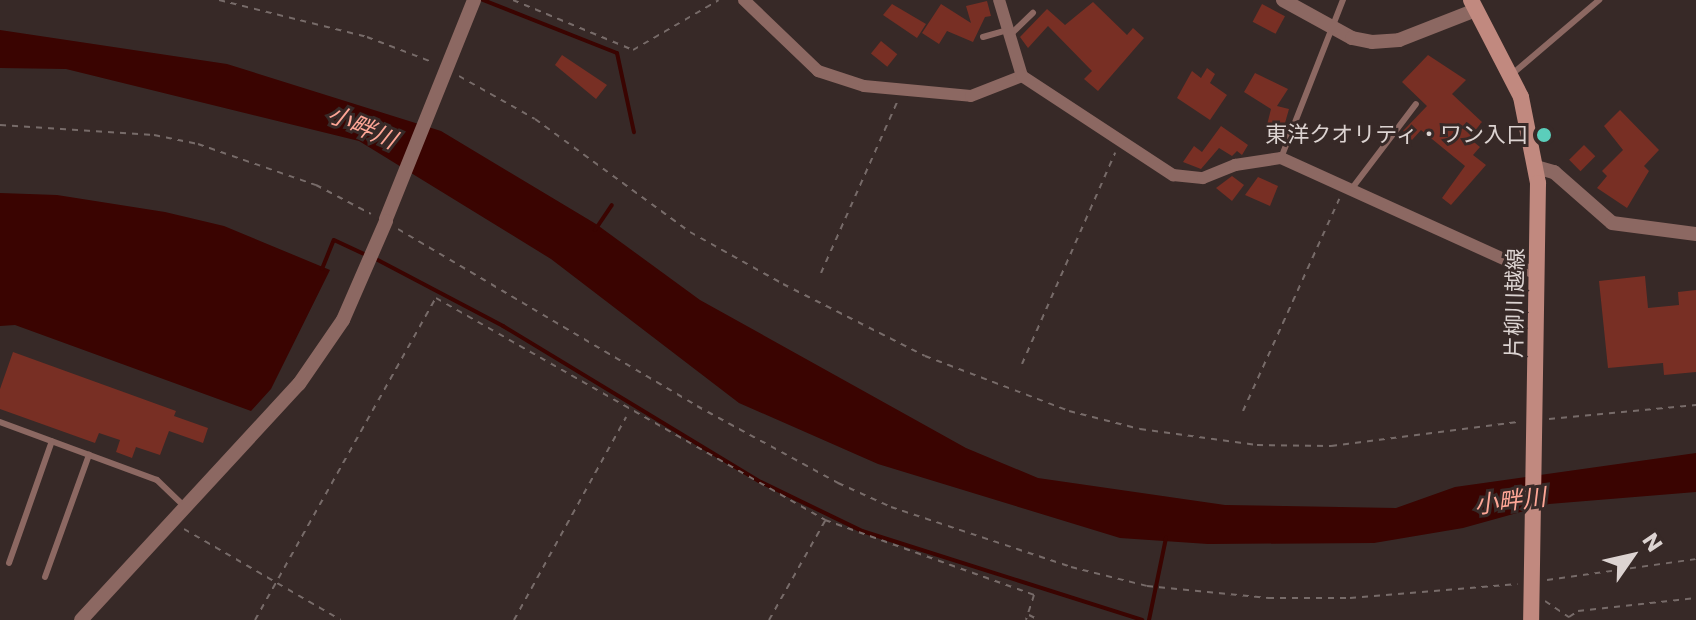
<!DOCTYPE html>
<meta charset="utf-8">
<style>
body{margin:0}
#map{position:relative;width:1696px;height:620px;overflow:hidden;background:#372927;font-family:Poppins,"Noto Sans JP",sans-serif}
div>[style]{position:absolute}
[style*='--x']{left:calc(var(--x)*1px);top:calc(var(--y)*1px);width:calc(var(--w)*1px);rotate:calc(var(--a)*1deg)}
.water>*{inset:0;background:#3a0401}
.stream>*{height:4px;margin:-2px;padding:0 2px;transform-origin:2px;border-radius:2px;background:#3a0401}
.building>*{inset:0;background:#782f24;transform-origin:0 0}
.path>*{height:2px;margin-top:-1px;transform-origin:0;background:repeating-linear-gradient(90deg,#776b69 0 6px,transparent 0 12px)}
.service>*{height:6px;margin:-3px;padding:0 3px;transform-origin:3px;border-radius:3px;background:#8c6862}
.minor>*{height:12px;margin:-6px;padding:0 6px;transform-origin:6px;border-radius:6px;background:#8c6862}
.tertiary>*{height:14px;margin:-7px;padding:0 7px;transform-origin:7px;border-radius:7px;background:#8c6862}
.secondary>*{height:16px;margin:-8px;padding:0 8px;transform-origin:8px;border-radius:8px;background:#c1897f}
.dots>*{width:22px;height:22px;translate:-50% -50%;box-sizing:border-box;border:4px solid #372927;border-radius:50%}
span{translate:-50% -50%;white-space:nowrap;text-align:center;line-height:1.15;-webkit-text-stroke:6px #372927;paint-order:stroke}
.poi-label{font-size:22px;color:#dcd3d1}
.right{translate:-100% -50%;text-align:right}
.street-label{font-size:22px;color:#dcd3d1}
.water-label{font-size:24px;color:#fea696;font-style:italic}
.north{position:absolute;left:1592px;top:516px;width:80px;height:80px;-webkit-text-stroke:6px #372927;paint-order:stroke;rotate:56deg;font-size:22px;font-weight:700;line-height:32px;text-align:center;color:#dcd3d1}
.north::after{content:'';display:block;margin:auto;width:28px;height:36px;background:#dcd3d1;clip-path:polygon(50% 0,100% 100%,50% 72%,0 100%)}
</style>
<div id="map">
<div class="water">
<i style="clip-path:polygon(0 30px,227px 64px,441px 131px,596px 224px,700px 300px,966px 448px,1038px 478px,1225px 505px,1396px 508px,1455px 487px,1696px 453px,1696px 492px,1549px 504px,1463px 528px,1374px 543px,1208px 544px,1120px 538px,878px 464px,739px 403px,551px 259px,359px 141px,66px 69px,0 68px)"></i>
<i style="clip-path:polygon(0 193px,57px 195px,165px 212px,224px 226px,330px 270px,271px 389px,251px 411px,15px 325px,0 326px)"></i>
</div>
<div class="stream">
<i style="--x:483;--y:0;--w:144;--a:21.6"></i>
<i style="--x:617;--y:53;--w:81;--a:77.9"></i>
<i style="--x:595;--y:230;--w:30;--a:-56"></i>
<i style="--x:374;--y:258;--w:146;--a:27.8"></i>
<i style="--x:503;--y:326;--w:301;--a:31.2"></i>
<i style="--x:761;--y:482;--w:112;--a:25.9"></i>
<i style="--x:862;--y:531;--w:294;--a:17.6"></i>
<i style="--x:322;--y:269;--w:31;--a:-68"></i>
<i style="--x:334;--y:240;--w:35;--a:25"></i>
<i style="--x:1149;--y:620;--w:84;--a:-78.3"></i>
</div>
<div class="building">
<i style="clip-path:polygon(987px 1px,991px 16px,985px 17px,973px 42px,947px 31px,939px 44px,922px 33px,941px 4px,971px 23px,966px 6px)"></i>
<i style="clip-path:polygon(1093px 2px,1127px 35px,1133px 28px,1144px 38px,1098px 91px,1084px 79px,1092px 71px,1048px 26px,1028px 48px,1020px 37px,1047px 9px,1065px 25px)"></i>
<i style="clip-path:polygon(892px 4px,926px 24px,917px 38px,883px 15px)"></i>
<i style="left:1262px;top:4px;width:26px;height:20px;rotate:28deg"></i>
<i style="left:881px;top:41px;width:21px;height:16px;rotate:39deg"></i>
<i style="clip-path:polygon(562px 55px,607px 85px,596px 99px,555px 65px)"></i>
<i style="clip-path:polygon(1428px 55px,1466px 80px,1452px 94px,1482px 122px,1469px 138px,1480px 147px,1473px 155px,1486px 165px,1451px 205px,1442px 198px,1465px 166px,1421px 130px,1412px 140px,1403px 131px,1427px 106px,1402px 82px)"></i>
<i style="clip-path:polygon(1207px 68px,1215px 74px,1210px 83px,1227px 95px,1210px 120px,1177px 98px,1192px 71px,1201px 78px)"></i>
<i style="clip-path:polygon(1255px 73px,1288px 89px,1277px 106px,1289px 109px,1283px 130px,1267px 125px,1271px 109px,1244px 92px)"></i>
<i style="clip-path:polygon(1620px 110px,1659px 150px,1644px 166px,1649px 171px,1627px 208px,1597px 188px,1607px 176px,1602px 171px,1623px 150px,1604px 126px)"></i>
<i style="clip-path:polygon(1221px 126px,1248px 145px,1242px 155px,1237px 151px,1232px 156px,1219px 148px,1201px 169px,1183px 162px,1194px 146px,1202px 152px)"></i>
<i style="left:1584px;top:145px;width:16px;height:21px;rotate:45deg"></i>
<i style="clip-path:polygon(1232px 176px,1244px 185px,1232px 201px,1216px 188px)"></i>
<i style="clip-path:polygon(1258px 177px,1278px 186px,1270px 206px,1245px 195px)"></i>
<i style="clip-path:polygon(1645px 276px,1648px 308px,1679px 305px,1678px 292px,1696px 290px,1696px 372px,1664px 375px,1663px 363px,1608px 368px,1599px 281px)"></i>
<i style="clip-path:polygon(13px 352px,176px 411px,174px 416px,208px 428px,203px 443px,169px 431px,160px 455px,136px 447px,132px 458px,116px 452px,120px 440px,99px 433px,95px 443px,0 409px,0 389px)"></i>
</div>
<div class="path">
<i style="--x:219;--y:0;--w:153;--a:14"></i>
<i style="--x:367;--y:37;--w:70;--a:21"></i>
<i style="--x:513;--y:0;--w:130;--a:22.6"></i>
<i style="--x:633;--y:50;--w:99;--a:-30.2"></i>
<i style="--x:459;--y:76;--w:87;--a:29.5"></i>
<i style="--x:535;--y:119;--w:192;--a:36.1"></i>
<i style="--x:690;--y:232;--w:107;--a:29.2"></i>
<i style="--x:783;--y:284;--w:159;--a:26.9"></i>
<i style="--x:925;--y:356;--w:154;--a:20.9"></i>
<i style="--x:1069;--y:411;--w:73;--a:14.2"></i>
<i style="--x:1140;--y:429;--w:118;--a:7.8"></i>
<i style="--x:1257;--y:445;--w:74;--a:0.8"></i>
<i style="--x:1331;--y:446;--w:190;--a:-7.3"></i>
<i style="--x:0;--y:125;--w:154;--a:3.7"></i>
<i style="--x:154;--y:135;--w:45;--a:11.6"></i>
<i style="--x:198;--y:144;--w:125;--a:19.2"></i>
<i style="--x:316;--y:185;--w:62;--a:27.8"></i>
<i style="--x:398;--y:229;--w:347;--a:30.6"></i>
<i style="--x:697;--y:406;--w:161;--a:28.6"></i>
<i style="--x:838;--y:483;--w:58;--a:24.4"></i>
<i style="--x:891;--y:507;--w:190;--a:18.4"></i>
<i style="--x:1071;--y:567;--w:78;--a:14"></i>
<i style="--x:1147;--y:586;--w:122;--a:5.7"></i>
<i style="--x:1268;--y:598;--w:82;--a:0"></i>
<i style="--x:1350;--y:598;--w:168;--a:-4.8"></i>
<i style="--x:821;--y:273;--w:187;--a:-66"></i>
<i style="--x:1022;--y:364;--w:231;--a:-66.2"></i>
<i style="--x:1243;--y:411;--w:233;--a:-65.6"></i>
<i style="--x:1549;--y:419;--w:148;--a:-5.4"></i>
<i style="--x:184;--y:529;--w:181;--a:30.1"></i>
<i style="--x:1547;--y:580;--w:150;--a:-8"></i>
<i style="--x:1545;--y:601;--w:29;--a:34"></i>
<i style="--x:1569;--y:617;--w:11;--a:-34"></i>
<i style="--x:1578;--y:611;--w:119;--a:-6.3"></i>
<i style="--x:1029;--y:615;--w:11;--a:27"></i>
<i style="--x:255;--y:620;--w:369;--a:-60.7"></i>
<i style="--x:436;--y:298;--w:448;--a:29.7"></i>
<i style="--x:825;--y:520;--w:222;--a:19.7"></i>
<i style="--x:1034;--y:595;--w:26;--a:108"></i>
<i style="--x:514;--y:620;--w:232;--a:-61.1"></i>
<i style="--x:769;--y:620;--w:114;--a:-60.5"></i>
</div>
<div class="service">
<i style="--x:1010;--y:35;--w:32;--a:-44"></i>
<i style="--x:983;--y:37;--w:26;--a:-16"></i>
<i style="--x:1511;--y:75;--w:116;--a:-40.4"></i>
<i style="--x:1281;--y:158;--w:170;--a:-68.6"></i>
<i style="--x:1353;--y:187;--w:104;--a:-52.8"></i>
<i style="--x:0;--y:422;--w:167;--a:20.3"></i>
<i style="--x:157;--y:480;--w:37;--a:44"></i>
<i style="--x:9;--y:563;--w:129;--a:-70.6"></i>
<i style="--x:45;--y:577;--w:130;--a:-70.2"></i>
</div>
<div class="minor">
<i style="--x:744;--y:0;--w:103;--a:43.8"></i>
<i style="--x:818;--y:71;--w:48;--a:18.1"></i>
<i style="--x:864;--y:86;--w:107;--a:5.3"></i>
<i style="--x:971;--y:96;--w:55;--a:-21.4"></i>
<i style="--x:1022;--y:76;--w:79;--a:-106.8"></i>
<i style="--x:1022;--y:76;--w:181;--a:33.3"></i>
<i style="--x:1173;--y:175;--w:30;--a:6"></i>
<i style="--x:1203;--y:178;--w:35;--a:-22"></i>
<i style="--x:1235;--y:165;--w:47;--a:-8.7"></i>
<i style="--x:1281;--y:158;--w:281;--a:24.4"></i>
</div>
<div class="tertiary">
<i style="--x:1283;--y:0;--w:79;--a:28.8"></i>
<i style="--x:1352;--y:38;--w:20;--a:11"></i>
<i style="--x:1372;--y:42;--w:27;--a:-4"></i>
<i style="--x:1399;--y:40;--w:83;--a:-21.3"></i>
<i style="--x:1536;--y:167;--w:19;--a:16"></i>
<i style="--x:1554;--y:172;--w:77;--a:41.3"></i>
<i style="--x:1612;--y:223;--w:85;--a:7.5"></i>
<i style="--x:386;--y:219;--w:236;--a:-68.1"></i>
<i style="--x:81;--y:620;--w:321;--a:-47.3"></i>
<i style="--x:299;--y:384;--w:78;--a:-55.5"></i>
<i style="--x:343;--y:320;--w:108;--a:-66.5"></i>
</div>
<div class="secondary">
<i style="--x:1471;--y:0;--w:109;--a:62.7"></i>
<i style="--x:1521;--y:97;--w:88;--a:78.8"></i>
<i style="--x:1538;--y:183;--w:437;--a:90.9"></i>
</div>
<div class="dots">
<i style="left:1544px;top:135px;background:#5bcebb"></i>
</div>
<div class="poi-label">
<span class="right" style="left:1528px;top:135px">東洋クオリティ・ワン入口</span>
</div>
<div class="street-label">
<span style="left:1515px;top:303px;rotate:-89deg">片柳川越線</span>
</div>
<div class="water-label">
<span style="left:362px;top:127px;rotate:24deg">小畔川</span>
<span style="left:1510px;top:501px;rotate:-7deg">小畔川</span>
</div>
<div class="north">N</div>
</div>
